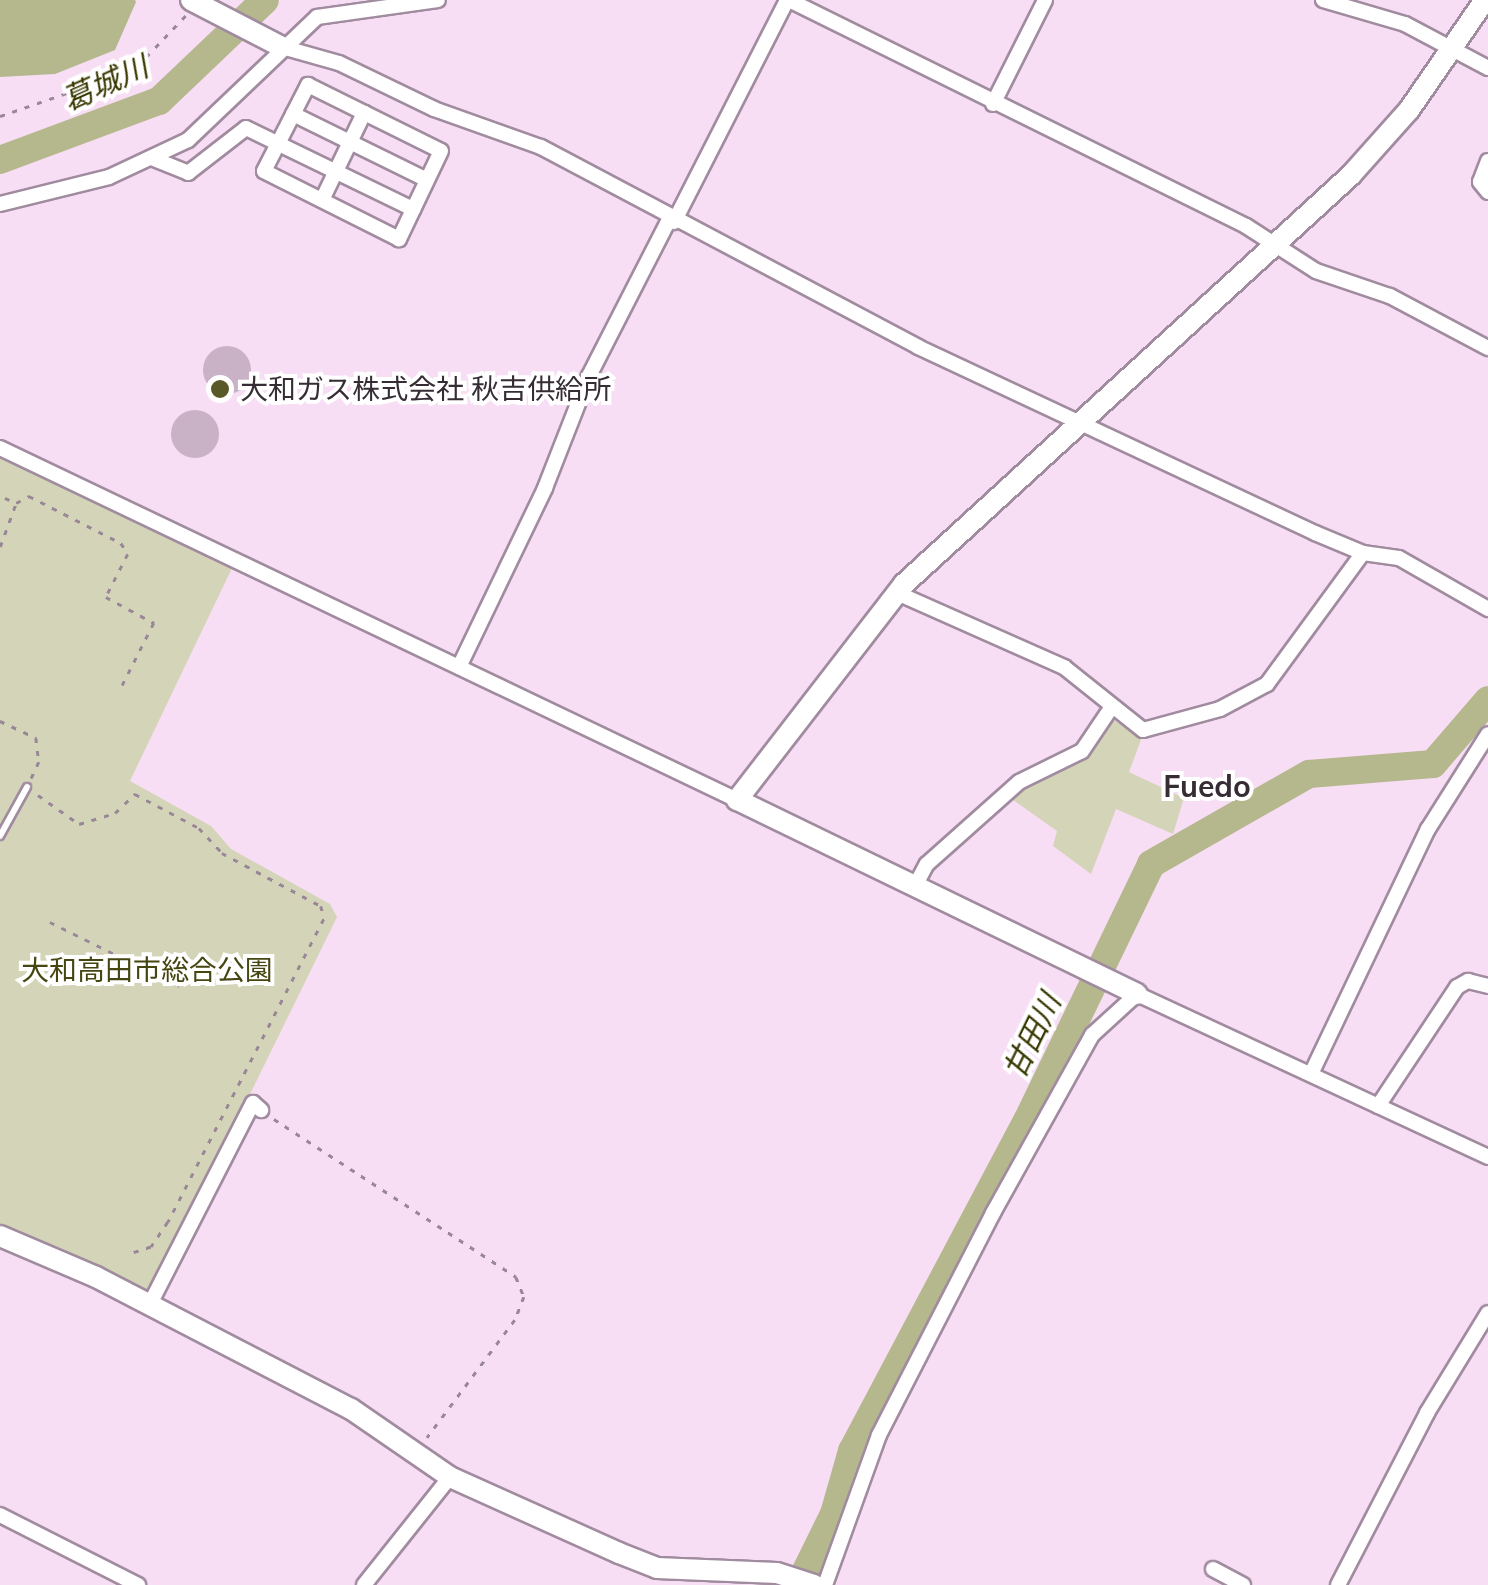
<!DOCTYPE html>
<meta charset="utf-8">
<style>
body{margin:0}
#map{position:relative;width:1488px;height:1585px;overflow:hidden;background:#f7def4;font-family:Mulish,"Noto Sans JP",sans-serif}
div>[style]{position:absolute}
[style*='--x']{left:calc(var(--x)*1px);top:calc(var(--y)*1px);width:calc(var(--w)*1px);rotate:calc(var(--a)*1deg)}
.green>*{inset:0;background:#d4d5b8}
.water>*{inset:0;background:#b5b78c}
.river>*{height:28px;margin:-14px;padding:0 14px;transform-origin:14px;border-radius:14px;background:#b5b78c}
.building>*{inset:0;background:#c9b1c6}
.round{border-radius:50%}
.path>*{height:2.5px;margin-top:-1.25px;transform-origin:0;background:repeating-linear-gradient(90deg,#998797 0 5px,transparent 0 13px)}
.roads{filter:drop-shadow(2px 0 #a18b9f) drop-shadow(-2px 0 #a18b9f) drop-shadow(0 2px #a18b9f) drop-shadow(0 -2px #a18b9f)}
.lane>*{height:6px;margin:-3px;padding:0 3px;transform-origin:3px;border-radius:3px;background:#fff}
.street>*{height:14px;margin:-7px;padding:0 7px;transform-origin:7px;border-radius:7px;background:#fff}
.secondary>*{height:20px;margin:-10px;padding:0 10px;transform-origin:10px;border-radius:10px;background:#fff}
.dots>*{width:28px;height:28px;translate:-50% -50%;box-sizing:border-box;border:5px solid #fff;border-radius:50%}
span{translate:-50% -50%;white-space:nowrap;text-align:center;line-height:1.15;-webkit-text-stroke:8px #fff;paint-order:stroke}
.poi-label{font-size:28px;color:#352c34}
.left{translate:0 -50%;text-align:left}
.park-label{font-size:28px;color:#464612}
.water-label{font-size:30px;color:#373700;font-style:italic}
.neighbourhood-label{font-size:30px;color:#352c34;font-weight:700}
</style>
<div id="map">
<div class="green">
<i style="clip-path:polygon(0 456px,233px 566px,130px 781px,211px 826px,231px 849px,330px 904px,337px 917px,150px 1298px,0 1229px)"></i>
<i style="clip-path:polygon(1111px 719px,1142px 737px,1129px 772px,1184px 798px,1173px 834px,1116px 809px,1091px 874px,1053px 846px,1057px 831px,1009px 797px,1081px 762px)"></i>
</div>
<div class="water">
<i style="clip-path:polygon(0 0,135px 0,136px 2px,115px 50px,55px 74px,0 77px)"></i>
</div>
<div class="river">
<i style="--x:0;--y:160;--w:170;--a:-20.4"></i>
<i style="--x:159;--y:101;--w:146;--a:-43.6"></i>
<i style="--x:799;--y:1585;--w:79;--a:-63.8"></i>
<i style="--x:834;--y:1514;--w:66;--a:-74.1"></i>
<i style="--x:852;--y:1451;--w:374;--a:-62.1"></i>
<i style="--x:1027;--y:1121;--w:285;--a:-64.2"></i>
<i style="--x:1151;--y:864;--w:182;--a:-29.7"></i>
<i style="--x:1309;--y:774;--w:124;--a:-4.6"></i>
<i style="--x:1433;--y:764;--w:84;--a:-49.3"></i>
</div>
<div class="building">
<i class="round" style="left:203px;top:346px;width:48px;height:48px"></i>
<i class="round" style="left:171px;top:410px;width:48px;height:48px"></i>
</div>
<div class="path">
<i style="--x:0;--y:116;--w:123;--a:-19"></i>
<i style="--x:116;--y:76;--w:36;--a:-32"></i>
<i style="--x:146;--y:57;--w:58;--a:-46.4"></i>
<i style="--x:5;--y:498;--w:10;--a:24"></i>
<i style="--x:0;--y:547;--w:47;--a:-70"></i>
<i style="--x:16;--y:503;--w:15;--a:-28"></i>
<i style="--x:29;--y:496;--w:103;--a:27.1"></i>
<i style="--x:121;--y:543;--w:13;--a:58"></i>
<i style="--x:128;--y:554;--w:48;--a:117.1"></i>
<i style="--x:106;--y:597;--w:55;--a:28.4"></i>
<i style="--x:154;--y:623;--w:77;--a:116.9"></i>
<i style="--x:0;--y:721;--w:40;--a:25"></i>
<i style="--x:36;--y:738;--w:24;--a:83"></i>
<i style="--x:39;--y:762;--w:19;--a:115"></i>
<i style="--x:38;--y:795;--w:50;--a:35.3"></i>
<i style="--x:79;--y:824;--w:38;--a:-17"></i>
<i style="--x:115;--y:813;--w:28;--a:-44"></i>
<i style="--x:135;--y:794;--w:72;--a:28"></i>
<i style="--x:199;--y:828;--w:34;--a:47"></i>
<i style="--x:222;--y:853;--w:112;--a:28.2"></i>
<i style="--x:321;--y:906;--w:13;--a:77"></i>
<i style="--x:324;--y:919;--w:341;--a:117.2"></i>
<i style="--x:168;--y:1222;--w:30;--a:124"></i>
<i style="--x:151;--y:1247;--w:23;--a:162"></i>
<i style="--x:50;--y:922;--w:144;--a:26.4"></i>
<i style="--x:274;--y:1119;--w:289;--a:33.1"></i>
<i style="--x:516;--y:1277;--w:22;--a:68"></i>
<i style="--x:524;--y:1297;--w:25;--a:111"></i>
<i style="--x:515;--y:1320;--w:147;--a:126.7"></i>
</div>
<div class="roads">
<div class="lane">
<i style="--x:0;--y:836;--w:56;--a:-61.1"></i>
</div>
<div class="street">
<i style="--x:789;--y:0;--w:510;--a:26.31"></i>
<i style="--x:1246;--y:226;--w:83;--a:32.7"></i>
<i style="--x:1316;--y:271;--w:78;--a:18.7"></i>
<i style="--x:1390;--y:296;--w:111;--a:28"></i>
<i style="--x:1323;--y:0;--w:85;--a:16.3"></i>
<i style="--x:1405;--y:24;--w:94;--a:27.9"></i>
<i style="--x:282;--y:47;--w:59;--a:15.7"></i>
<i style="--x:339;--y:63;--w:106;--a:25.8"></i>
<i style="--x:434;--y:109;--w:114;--a:19.6"></i>
<i style="--x:541;--y:147;--w:427;--a:27.9"></i>
<i style="--x:918;--y:347;--w:438;--a:25.1"></i>
<i style="--x:1315;--y:533;--w:52;--a:22.6"></i>
<i style="--x:1363;--y:553;--w:36;--a:8"></i>
<i style="--x:1399;--y:558;--w:103;--a:29.8"></i>
<i style="--x:308;--y:85;--w:148;--a:26.4"></i>
<i style="--x:441;--y:151;--w:98;--a:115.5"></i>
<i style="--x:399;--y:239;--w:151;--a:-153.3"></i>
<i style="--x:264;--y:171;--w:97;--a:-62.9"></i>
<i style="--x:993;--y:104;--w:116;--a:-63.4"></i>
<i style="--x:293;--y:114;--w:149;--a:26.2"></i>
<i style="--x:154;--y:159;--w:37;--a:22"></i>
<i style="--x:188;--y:173;--w:73;--a:-37.8"></i>
<i style="--x:246;--y:128;--w:186;--a:25.9"></i>
<i style="--x:1488;--y:161;--w:22;--a:111"></i>
<i style="--x:1480;--y:182;--w:13;--a:51"></i>
<i style="--x:322;--y:200;--w:97;--a:-64.2"></i>
<i style="--x:0;--y:204;--w:112;--a:-13.9"></i>
<i style="--x:109;--y:177;--w:87;--a:-25.1"></i>
<i style="--x:188;--y:140;--w:178;--a:-43.6"></i>
<i style="--x:317;--y:17;--w:122;--a:-8"></i>
<i style="--x:674;--y:222;--w:249;--a:-63"></i>
<i style="--x:0;--y:448;--w:817;--a:25.53"></i>
<i style="--x:897;--y:593;--w:183;--a:23.9"></i>
<i style="--x:1064;--y:667;--w:101;--a:38.6"></i>
<i style="--x:1143;--y:730;--w:80;--a:-15.3"></i>
<i style="--x:1220;--y:709;--w:53;--a:-28"></i>
<i style="--x:1267;--y:684;--w:162;--a:-53.8"></i>
<i style="--x:459;--y:667;--w:199;--a:-64.3"></i>
<i style="--x:545;--y:488;--w:120;--a:-68.6"></i>
<i style="--x:589;--y:376;--w:175;--a:-62.9"></i>
<i style="--x:914;--y:888;--w:27;--a:-62"></i>
<i style="--x:927;--y:864;--w:123;--a:-41.7"></i>
<i style="--x:1019;--y:782;--w:70;--a:-26.2"></i>
<i style="--x:1082;--y:751;--w:52;--a:-56"></i>
<i style="--x:1311;--y:1074;--w:272;--a:-64.5"></i>
<i style="--x:1428;--y:829;--w:112;--a:-57.7"></i>
<i style="--x:1378;--y:1106;--w:143;--a:-56.4"></i>
<i style="--x:1457;--y:987;--w:13;--a:-29"></i>
<i style="--x:1468;--y:981;--w:21;--a:14"></i>
<i style="--x:150;--y:1304;--w:226;--a:-62.9"></i>
<i style="--x:253;--y:1103;--w:11;--a:41"></i>
<i style="--x:0;--y:1515;--w:155;--a:26.9"></i>
<i style="--x:1213;--y:1569;--w:34;--a:28"></i>
<i style="--x:364;--y:1585;--w:138;--a:-51.5"></i>
<i style="--x:825;--y:1585;--w:159;--a:-70.2"></i>
<i style="--x:879;--y:1435;--w:250;--a:-62.8"></i>
<i style="--x:993;--y:1213;--w:204;--a:-60.9"></i>
<i style="--x:1092;--y:1035;--w:61;--a:-42.3"></i>
<i style="--x:1137;--y:994;--w:387;--a:24.9"></i>
<i style="--x:1338;--y:1585;--w:194;--a:-62.6"></i>
<i style="--x:1427;--y:1413;--w:117;--a:-58.6"></i>
</div>
<div class="secondary">
<i style="--x:191;--y:0;--w:102;--a:27.3"></i>
<i style="--x:1137;--y:994;--w:445;--a:-154.1"></i>
<i style="--x:737;--y:800;--w:273;--a:-52.3"></i>
<i style="--x:904;--y:584;--w:606;--a:-42.46"></i>
<i style="--x:1351;--y:175;--w:87;--a:-48.3"></i>
<i style="--x:1409;--y:110;--w:134;--a:-55.4"></i>
<i style="--x:0;--y:1236;--w:104;--a:23.1"></i>
<i style="--x:96;--y:1277;--w:287;--a:27.4"></i>
<i style="--x:351;--y:1409;--w:120;--a:34.5"></i>
<i style="--x:450;--y:1477;--w:185;--a:24.2"></i>
<i style="--x:619;--y:1553;--w:41;--a:21.5"></i>
<i style="--x:657;--y:1568;--w:120;--a:2.4"></i>
<i style="--x:777;--y:1573;--w:39;--a:18"></i>
</div>
</div>
<div class="dots">
<i style="left:220px;top:389px;background:#585926"></i>
</div>
<div class="poi-label">
<span class="left" style="left:240px;top:389px">大和ガス株式会社 秋吉供給所</span>
</div>
<div class="park-label">
<span style="left:147px;top:970px">大和高田市総合公園</span>
</div>
<div class="water-label">
<span style="left:105px;top:83px;rotate:-24deg">葛城川</span>
<span style="left:1032px;top:1036px;rotate:-64deg">甘田川</span>
</div>
<div class="neighbourhood-label">
<span style="left:1207px;top:786px">Fuedo</span>
</div>
</div>
